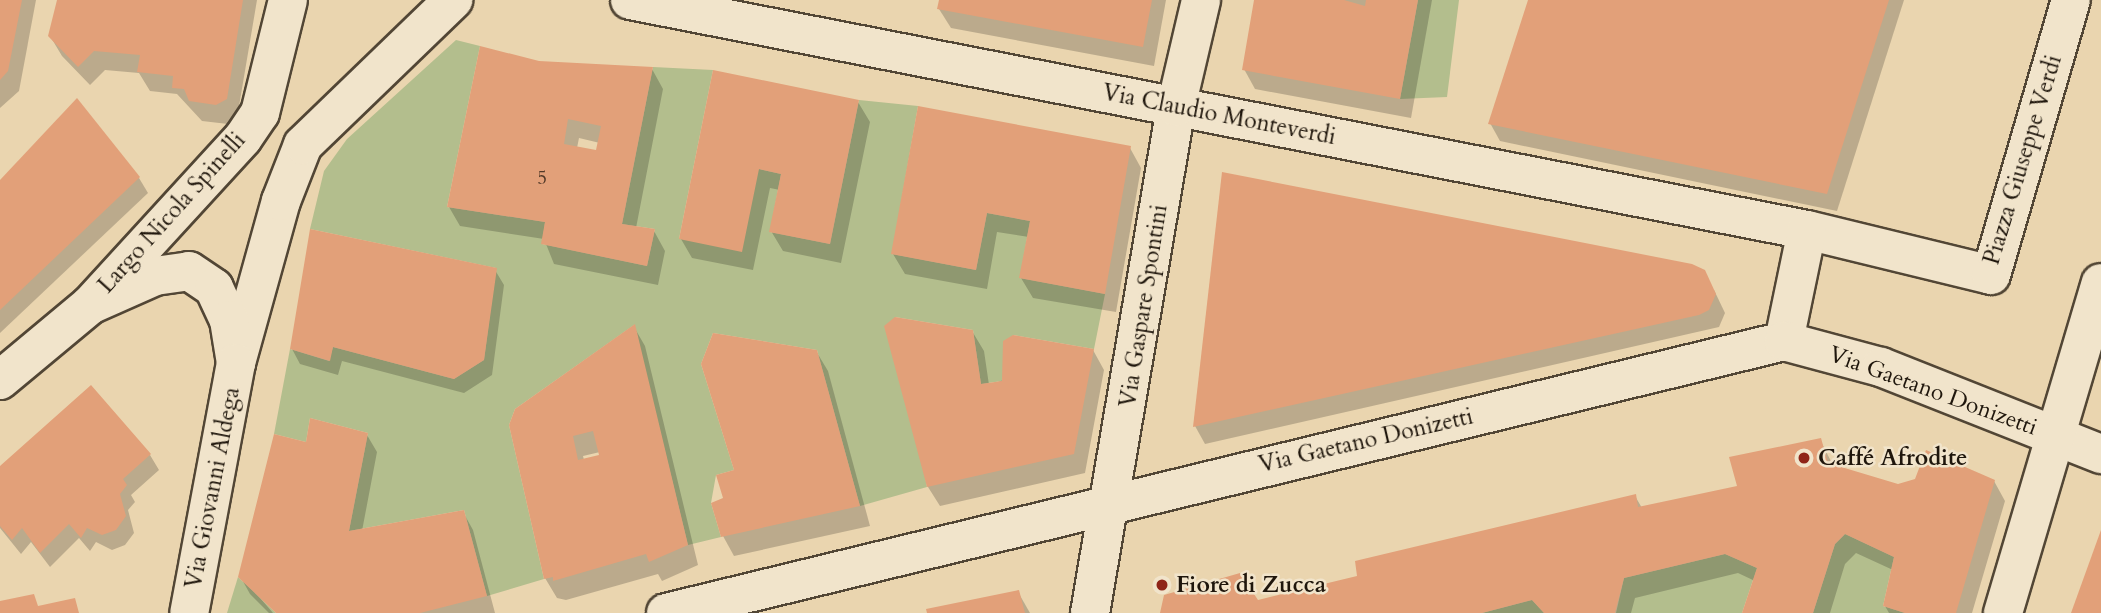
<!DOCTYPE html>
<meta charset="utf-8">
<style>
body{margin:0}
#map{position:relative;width:2101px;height:613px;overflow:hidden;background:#ead5af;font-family:Cardo,serif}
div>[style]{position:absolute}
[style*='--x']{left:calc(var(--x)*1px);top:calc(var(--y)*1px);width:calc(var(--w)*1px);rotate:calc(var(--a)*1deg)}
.green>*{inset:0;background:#b3be8d}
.shadow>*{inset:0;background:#0003}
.building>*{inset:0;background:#e2a079}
.roads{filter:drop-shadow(2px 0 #524635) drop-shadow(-2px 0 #524635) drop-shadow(0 2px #524635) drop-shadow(0 -2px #524635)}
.minor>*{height:38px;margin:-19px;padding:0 19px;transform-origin:19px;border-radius:19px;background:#f1e4cb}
.tertiary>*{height:38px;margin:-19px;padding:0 19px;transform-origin:19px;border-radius:19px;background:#f1e4cb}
.secondary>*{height:38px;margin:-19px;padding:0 19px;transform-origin:19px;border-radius:19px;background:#f1e4cb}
.dots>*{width:19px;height:19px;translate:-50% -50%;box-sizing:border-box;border:4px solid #f1e4cb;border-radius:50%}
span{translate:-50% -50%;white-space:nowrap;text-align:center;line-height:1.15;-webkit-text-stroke:5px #f1e4cb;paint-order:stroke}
.number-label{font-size:19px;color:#503827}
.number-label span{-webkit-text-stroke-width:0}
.street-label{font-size:23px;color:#1f160c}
.poi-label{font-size:23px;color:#1f160c;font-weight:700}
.left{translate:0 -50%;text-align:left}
</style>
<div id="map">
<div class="green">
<i style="clip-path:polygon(1418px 0,1459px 0,1447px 97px,1400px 99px)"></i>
<i style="clip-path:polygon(456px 40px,480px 46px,447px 207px,545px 222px,542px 244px,647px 266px,655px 229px,622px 224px,653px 67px,713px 70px,679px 239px,759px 169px,781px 174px,770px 232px,830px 244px,859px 100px,918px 106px,892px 254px,976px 270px,987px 213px,1030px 221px,1020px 278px,1105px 294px,1094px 349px,1013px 335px,1002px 381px,981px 384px,973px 330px,895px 317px,927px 487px,860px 506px,817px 350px,713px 333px,701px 364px,734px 470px,716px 475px,711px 503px,721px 537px,688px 545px,634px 325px,515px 409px,509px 425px,544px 579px,487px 596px,464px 510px,349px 531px,368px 433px,310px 418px,306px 442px,274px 434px,290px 349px,329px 361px,333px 347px,454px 379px,484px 360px,496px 268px,310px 229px,324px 171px,347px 139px)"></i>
<i style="clip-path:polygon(1845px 534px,1894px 557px,1883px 606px,1905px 613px,1813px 613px,1835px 544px)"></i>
<i style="clip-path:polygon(1725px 554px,1757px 568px,1742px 613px,1616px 613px,1624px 578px)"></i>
<i style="clip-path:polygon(238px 577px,276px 613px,227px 613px)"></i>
<i style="clip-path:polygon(1532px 600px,1544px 613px,1482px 613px)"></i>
</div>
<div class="shadow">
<i style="clip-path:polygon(0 0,36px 0,19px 91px,0 108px)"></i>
<i style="clip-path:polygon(59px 0,257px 0,237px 118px,228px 124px,202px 121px,177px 94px,150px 91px,139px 73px,105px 70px,90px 85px,62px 56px,50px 36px)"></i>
<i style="clip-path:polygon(941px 0,1166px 0,1154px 66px,951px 28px,939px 9px)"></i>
<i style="clip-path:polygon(1256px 0,1432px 0,1411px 118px,1255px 89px,1244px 69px)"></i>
<i style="clip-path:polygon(1529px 0,1904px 0,1837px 211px,1500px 141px,1490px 123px)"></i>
<i style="clip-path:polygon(evenodd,539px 63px,652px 69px,663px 89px,636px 228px,654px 231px,665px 251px,658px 285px,554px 264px,544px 239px,460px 226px,449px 207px,539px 63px,579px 138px,600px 143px,598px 152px,577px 148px,579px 138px)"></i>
<i style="clip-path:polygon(715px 72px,858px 102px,870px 122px,841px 263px,783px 251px,771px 231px,780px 190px,770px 188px,753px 270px,692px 258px,681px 239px)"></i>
<i style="clip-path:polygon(1130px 148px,1141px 168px,1116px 312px,1033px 298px,1021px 278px,1029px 237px,997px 232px,987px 289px,905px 274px,893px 254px)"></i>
<i style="clip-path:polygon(139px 178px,148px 193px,0 333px,0 182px)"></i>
<i style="clip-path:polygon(495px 270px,504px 285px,492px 375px,464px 393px,342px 361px,338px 375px,300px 364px,292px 349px)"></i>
<i style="clip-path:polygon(1714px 290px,1725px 313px,1719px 327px,1205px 444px,1195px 426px)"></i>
<i style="clip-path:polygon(886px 326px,972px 331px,984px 351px,989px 385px,1093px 350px,1104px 370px,1085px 473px,940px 506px,928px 487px)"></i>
<i style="clip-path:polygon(evenodd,634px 327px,645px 346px,698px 565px,662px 581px,658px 574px,566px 600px,557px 598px,545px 578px,511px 425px,634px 327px,600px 452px,601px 456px,584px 460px,583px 456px,600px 452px)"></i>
<i style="clip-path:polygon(816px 351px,828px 371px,870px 526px,734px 556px,723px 536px,736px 471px)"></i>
<i style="clip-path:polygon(367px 435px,377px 452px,362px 531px,463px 512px,473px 530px,495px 613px,278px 613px,249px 585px,273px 613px,269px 613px,250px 594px,240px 576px,308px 444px)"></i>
<i style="clip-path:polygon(1820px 440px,1834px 467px,1898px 486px,1994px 481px,2005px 501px,1972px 613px,1889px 613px,1885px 606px,1893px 570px,1856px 553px,1845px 564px,1830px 613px,1744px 613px,1755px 581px,1738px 573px,1635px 598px,1631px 613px,1162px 613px,1257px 602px,1359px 577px,1635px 496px,1642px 508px,1739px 487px)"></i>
<i style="clip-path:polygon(150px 455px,159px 470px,131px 495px,135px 502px,128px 510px,134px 533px,125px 545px,112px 550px,96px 542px,90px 551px,79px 538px,50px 567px,31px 542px,21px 554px,0 528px,0 469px)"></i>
<i style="clip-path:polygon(1018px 592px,1030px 613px,929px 613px)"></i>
</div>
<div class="building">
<i style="clip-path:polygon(0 0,22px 0,8px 71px,0 80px)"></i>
<i style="clip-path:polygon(57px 0,243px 0,227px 99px,216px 105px,189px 101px,184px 89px,172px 88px,173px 76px,137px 72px,140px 55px,94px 51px,78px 67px,48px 36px)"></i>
<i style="clip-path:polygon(939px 0,1152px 0,1143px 47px,937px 9px)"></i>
<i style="clip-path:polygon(1254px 0,1344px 0,1365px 6px,1366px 0,1418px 0,1400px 99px,1242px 70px)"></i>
<i style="clip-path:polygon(1528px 0,1889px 0,1827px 194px,1488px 124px)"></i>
<i style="clip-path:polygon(evenodd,480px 46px,539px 61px,653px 67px,622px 224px,655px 229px,647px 266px,541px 244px,545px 222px,447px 207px,480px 46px,568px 119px,601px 126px,596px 150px,564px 144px,568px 119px)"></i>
<i style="clip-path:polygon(713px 70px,859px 100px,830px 244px,769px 232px,781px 174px,759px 169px,742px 252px,679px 239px)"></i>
<i style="clip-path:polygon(77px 98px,140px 177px,0 310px,0 180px)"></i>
<i style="clip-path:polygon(918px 106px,1131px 146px,1105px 294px,1019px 278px,1030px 221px,987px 213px,976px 270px,891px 254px)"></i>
<i style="clip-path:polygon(1222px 172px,1692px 264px,1705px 270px,1716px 294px,1709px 310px,1699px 315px,1193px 427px)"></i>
<i style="clip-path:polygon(310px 229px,497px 268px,484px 360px,454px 379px,333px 347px,330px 361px,290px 349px)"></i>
<i style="clip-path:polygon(895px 317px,973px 330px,981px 384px,1002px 381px,1003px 341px,1013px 335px,1094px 349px,1074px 454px,927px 487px,884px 326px)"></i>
<i style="clip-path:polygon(evenodd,635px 324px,688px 545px,649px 562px,646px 554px,553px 581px,553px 577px,544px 579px,509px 425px,515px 409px,635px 324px,593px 431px,599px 455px,578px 460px,573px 436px,593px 431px)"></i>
<i style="clip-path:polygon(713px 333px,817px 350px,860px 506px,721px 537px,711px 503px,723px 498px,716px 475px,734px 470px,701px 364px)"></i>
<i style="clip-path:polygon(91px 385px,151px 454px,123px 479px,127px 485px,120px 494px,126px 516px,116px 530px,102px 535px,87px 528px,81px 538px,69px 524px,40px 553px,22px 528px,12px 540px,0 526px,0 466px)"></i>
<i style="clip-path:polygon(310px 418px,368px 433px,349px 531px,464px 510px,487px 596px,420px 613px,276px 613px,238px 577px,274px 434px,306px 442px)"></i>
<i style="clip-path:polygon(1821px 438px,1828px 463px,1898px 484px,1915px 479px,1926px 450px,1995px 480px,1956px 613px,1905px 613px,1883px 606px,1894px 557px,1845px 534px,1835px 544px,1813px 613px,1742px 613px,1757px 568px,1725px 554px,1624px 578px,1615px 613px,1544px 613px,1532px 600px,1482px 613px,1160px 613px,1164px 595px,1240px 573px,1258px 600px,1357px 576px,1355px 561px,1636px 494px,1638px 507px,1737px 486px,1729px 457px)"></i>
<i style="clip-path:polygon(2101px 530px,2101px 613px,2071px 613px)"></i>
<i style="clip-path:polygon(1019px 590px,1025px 613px,927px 613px,926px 609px)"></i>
<i style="clip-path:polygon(34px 594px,38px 606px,75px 598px,79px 613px,0 613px,0 601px)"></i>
</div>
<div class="roads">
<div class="minor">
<i style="--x:630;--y:0;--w:1199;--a:11.06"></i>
<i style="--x:1807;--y:230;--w:189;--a:13.7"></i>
<i style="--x:1991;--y:275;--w:286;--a:-73.8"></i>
<i style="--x:1784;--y:341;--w:113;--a:-78.3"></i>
<i style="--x:666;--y:613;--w:1151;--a:-13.67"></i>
<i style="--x:1784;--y:341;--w:100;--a:15"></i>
<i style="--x:1881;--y:367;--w:237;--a:21.6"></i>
<i style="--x:1090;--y:613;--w:513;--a:-80.35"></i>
<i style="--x:1176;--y:107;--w:110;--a:-76.8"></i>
<i style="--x:2003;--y:613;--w:344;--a:-73.5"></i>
</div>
<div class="tertiary">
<i style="--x:90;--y:305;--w:226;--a:-47.5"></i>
<i style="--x:243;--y:138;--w:30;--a:-56"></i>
<i style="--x:260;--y:113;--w:116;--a:-76.1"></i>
<i style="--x:236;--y:363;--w:168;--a:-74.5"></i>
<i style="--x:281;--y:201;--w:60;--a:-68.6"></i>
<i style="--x:303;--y:145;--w:209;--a:-44"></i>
</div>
<div class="secondary">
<i style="--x:0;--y:380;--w:117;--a:-39.8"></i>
<i style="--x:90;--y:305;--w:71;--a:-24"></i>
<i style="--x:155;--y:276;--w:34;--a:-8"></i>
<i style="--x:189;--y:271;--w:30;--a:34"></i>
<i style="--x:214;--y:288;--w:35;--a:65"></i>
<i style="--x:229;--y:320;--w:44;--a:80.8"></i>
<i style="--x:236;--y:363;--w:254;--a:100.6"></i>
</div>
</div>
<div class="dots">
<i style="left:1804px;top:458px;background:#8f2418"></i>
<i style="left:1162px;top:585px;background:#8f2418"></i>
</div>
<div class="number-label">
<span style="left:542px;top:179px">5</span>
</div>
<div class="street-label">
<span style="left:1219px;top:115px;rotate:11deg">Via Claudio Monteverdi</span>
<span style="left:2023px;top:160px;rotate:-73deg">Piazza Giuseppe Verdi</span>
<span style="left:172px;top:213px;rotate:-48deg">Largo Nicola Spinelli</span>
<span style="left:1144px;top:306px;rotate:-81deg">Via Gaspare Spontini</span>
<span style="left:1933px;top:391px;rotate:20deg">Via Gaetano Donizetti</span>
<span style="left:1366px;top:441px;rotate:-13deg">Via Gaetano Donizetti</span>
<span style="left:213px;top:488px;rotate:-79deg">Via Giovanni Aldega</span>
</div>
<div class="poi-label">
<span class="left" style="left:1818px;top:458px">Caffé Afrodite</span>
<span class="left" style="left:1176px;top:585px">Fiore di Zucca</span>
</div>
</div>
